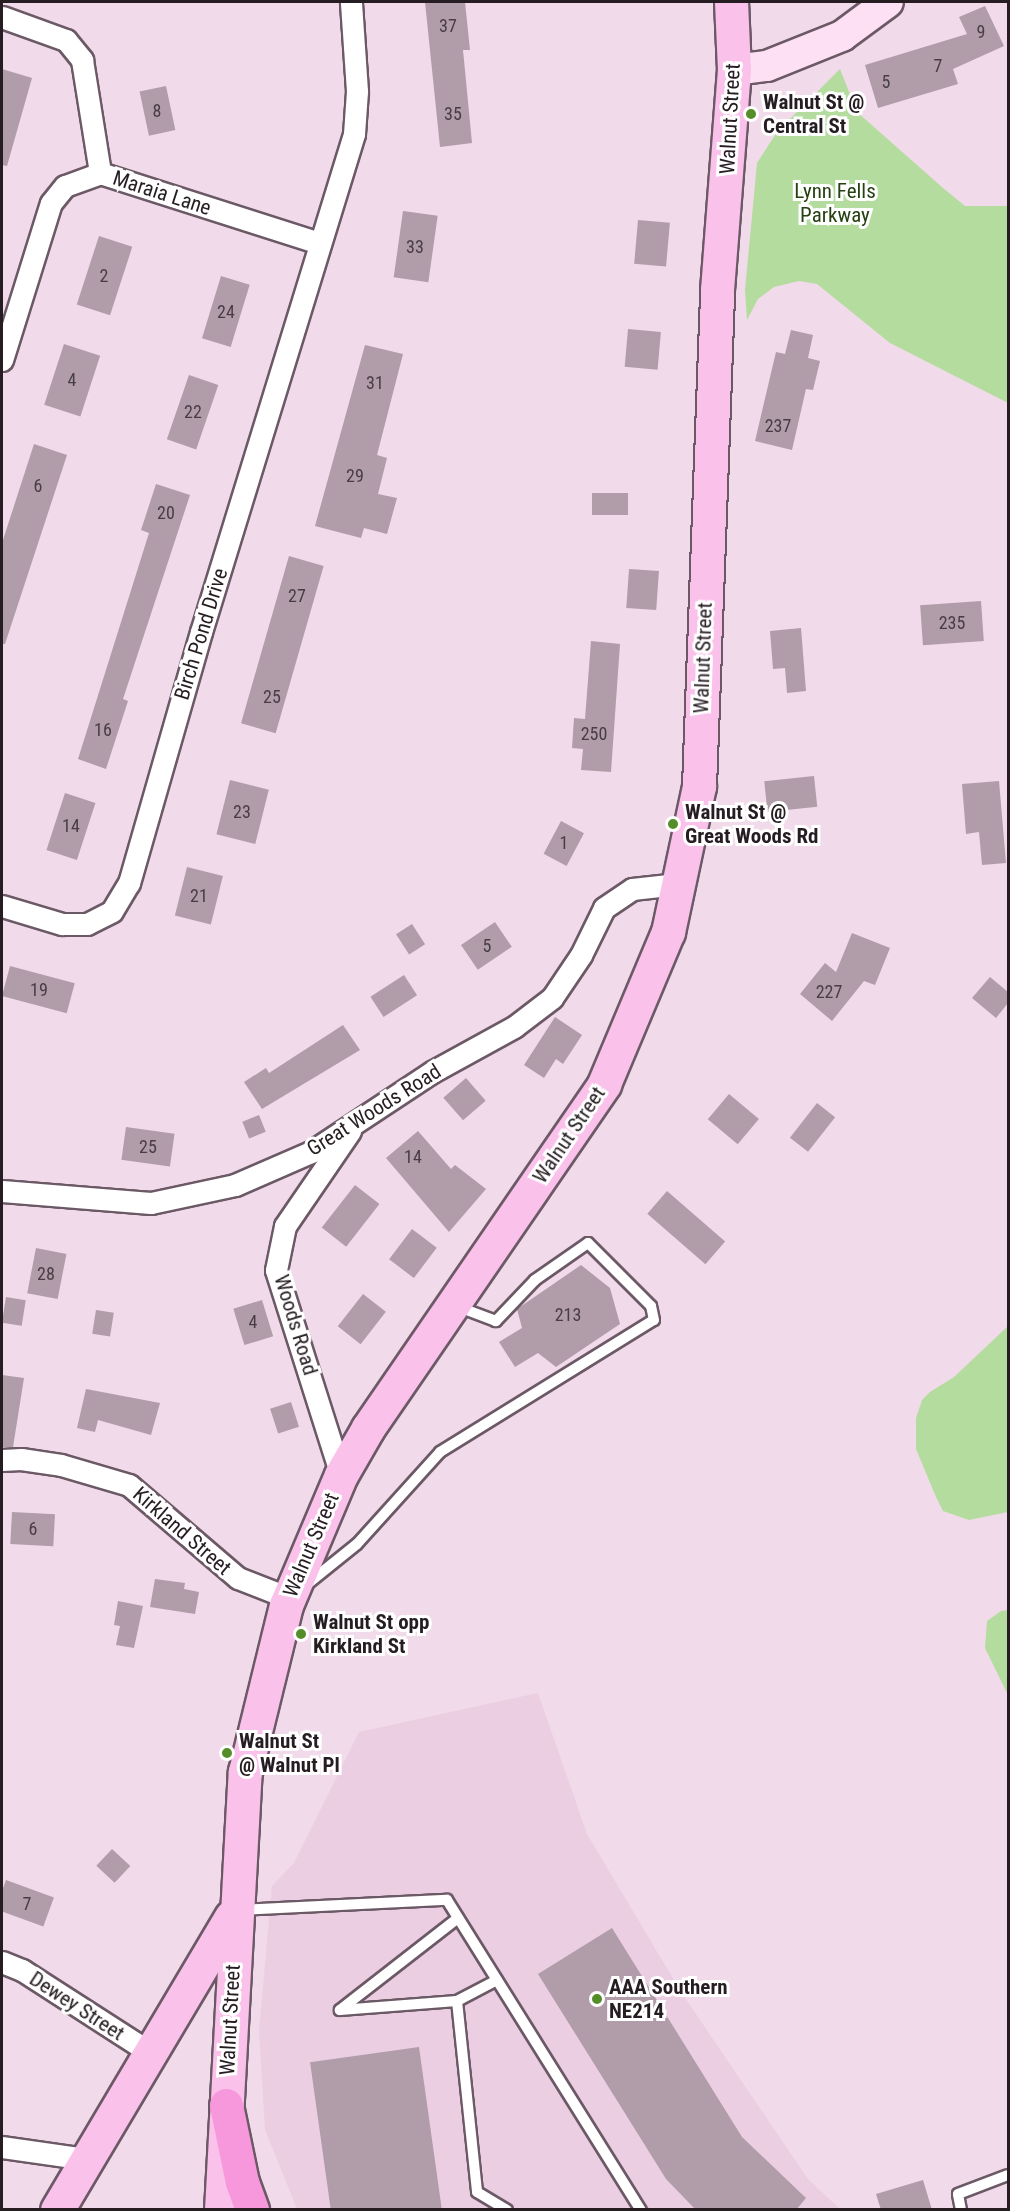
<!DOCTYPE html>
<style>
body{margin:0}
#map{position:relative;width:1010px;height:2211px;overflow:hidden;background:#f1dae9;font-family:"Roboto Condensed",sans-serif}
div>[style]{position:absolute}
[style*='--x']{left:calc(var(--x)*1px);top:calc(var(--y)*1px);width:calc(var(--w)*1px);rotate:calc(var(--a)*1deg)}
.built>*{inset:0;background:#ebcee2}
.green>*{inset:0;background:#b5dc9f}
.building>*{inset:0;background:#b19caa;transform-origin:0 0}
.roads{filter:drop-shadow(2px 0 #6c5966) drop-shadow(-2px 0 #6c5966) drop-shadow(0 2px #6c5966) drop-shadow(0 -2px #6c5966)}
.lane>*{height:10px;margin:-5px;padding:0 5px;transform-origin:5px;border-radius:5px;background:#fff}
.street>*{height:21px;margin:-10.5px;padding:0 10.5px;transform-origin:10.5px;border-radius:10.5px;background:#fff}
.secondary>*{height:30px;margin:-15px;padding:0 15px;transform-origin:15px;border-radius:15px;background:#fde0f4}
.primary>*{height:33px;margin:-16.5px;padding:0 16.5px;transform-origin:16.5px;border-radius:16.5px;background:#fac1ea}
.highway>*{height:33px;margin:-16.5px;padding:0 16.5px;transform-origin:16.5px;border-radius:16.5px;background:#f798dc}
.dots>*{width:16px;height:16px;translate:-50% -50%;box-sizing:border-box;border:3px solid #fff;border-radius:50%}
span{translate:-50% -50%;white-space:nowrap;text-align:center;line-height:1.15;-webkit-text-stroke:6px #fff;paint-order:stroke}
.number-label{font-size:18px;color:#483d44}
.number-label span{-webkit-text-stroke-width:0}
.poi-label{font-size:21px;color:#251d22;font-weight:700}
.left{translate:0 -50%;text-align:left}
.street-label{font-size:21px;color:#251d22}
.park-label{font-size:21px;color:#264112}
.frame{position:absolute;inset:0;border:3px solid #251d22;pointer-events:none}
</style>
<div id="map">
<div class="built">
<i style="clip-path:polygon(538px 1693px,587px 1834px,681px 1992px,808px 2179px,840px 2209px,297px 2209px,265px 2130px,259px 2031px,272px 1886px,294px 1863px,359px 1732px)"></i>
</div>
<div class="green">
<i style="clip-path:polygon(840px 69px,857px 112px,943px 188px,965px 206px,1008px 206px,1008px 403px,890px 343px,817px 284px,799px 281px,774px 287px,758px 299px,747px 320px,745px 290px,757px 163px,777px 132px)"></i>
<i style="clip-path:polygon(1008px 1326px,1008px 1512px,969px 1520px,943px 1511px,936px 1497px,916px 1449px,916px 1418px,922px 1400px,930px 1392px,954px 1377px)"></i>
<i style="clip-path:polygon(1008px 1610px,1008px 1695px,985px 1648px,987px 1621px,1001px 1611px)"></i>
</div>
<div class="building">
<i style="clip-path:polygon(425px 2px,465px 2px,470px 50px,463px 50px,472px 143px,440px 147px)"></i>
<i style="clip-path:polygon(985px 6px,1004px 46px,953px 69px,958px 84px,878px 108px,865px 65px,967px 34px,959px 17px)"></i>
<i style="clip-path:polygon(2px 69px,32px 78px,7px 166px,2px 165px)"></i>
<i style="left:166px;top:86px;width:45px;height:27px;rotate:78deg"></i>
<i style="left:403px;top:211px;width:35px;height:67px;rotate:8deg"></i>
<i style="left:638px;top:220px;width:32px;height:44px;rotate:5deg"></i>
<i style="left:99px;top:236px;width:35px;height:72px;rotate:18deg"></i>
<i style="left:221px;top:276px;width:30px;height:65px;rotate:17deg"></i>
<i style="left:628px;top:329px;width:33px;height:38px;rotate:5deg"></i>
<i style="clip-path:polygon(791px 330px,813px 335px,808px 358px,820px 361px,813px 390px,806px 389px,792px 450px,755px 441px,776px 352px,785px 354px)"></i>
<i style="left:64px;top:344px;width:38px;height:64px;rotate:18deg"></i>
<i style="clip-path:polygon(365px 345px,403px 354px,377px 455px,387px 458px,378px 494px,397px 498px,387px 534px,364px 528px,361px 538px,315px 526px)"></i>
<i style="left:189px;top:375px;width:31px;height:68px;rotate:19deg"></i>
<i style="clip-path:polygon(34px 444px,67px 455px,5px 644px,2px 644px,2px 543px)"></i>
<i style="clip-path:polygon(156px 484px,190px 495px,123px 699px,128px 701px,106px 769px,78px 759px,149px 533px,141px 530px)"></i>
<i style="left:628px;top:493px;width:22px;height:36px;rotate:90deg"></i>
<i style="left:289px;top:556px;width:36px;height:174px;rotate:16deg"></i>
<i style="left:629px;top:569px;width:30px;height:39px;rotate:4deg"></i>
<i style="left:981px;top:601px;width:40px;height:61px;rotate:86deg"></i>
<i style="clip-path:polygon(801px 628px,806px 691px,787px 693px,785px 668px,773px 669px,770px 631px)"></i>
<i style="clip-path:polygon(591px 641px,620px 644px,611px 772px,581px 770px,583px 749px,572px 748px,574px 718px,585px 719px)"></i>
<i style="left:814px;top:776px;width:31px;height:50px;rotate:84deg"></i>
<i style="left:230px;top:780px;width:40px;height:56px;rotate:14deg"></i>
<i style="clip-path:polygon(999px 781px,1006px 863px,982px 865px,979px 832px,966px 834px,962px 784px)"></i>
<i style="left:65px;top:793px;width:32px;height:60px;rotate:18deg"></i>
<i style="left:561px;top:821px;width:26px;height:37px;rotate:28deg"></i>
<i style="left:187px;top:867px;width:37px;height:50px;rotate:14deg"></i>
<i style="left:495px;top:922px;width:30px;height:41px;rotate:56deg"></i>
<i style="left:412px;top:924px;width:24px;height:19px;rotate:57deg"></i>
<i style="clip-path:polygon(852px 933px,890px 948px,875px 985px,864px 981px,832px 1021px,800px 994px,825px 963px,836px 972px)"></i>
<i style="left:10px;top:966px;width:67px;height:31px;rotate:15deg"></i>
<i style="left:404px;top:975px;width:24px;height:40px;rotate:57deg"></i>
<i style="clip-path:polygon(990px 977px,1008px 992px,1008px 1003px,996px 1018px,972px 998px)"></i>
<i style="clip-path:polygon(555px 1017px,582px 1035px,563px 1064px,556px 1059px,544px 1078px,524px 1065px)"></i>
<i style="clip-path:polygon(343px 1025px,360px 1050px,262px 1109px,244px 1082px,266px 1068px,269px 1073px)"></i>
<i style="left:466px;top:1078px;width:30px;height:30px;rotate:49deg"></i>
<i style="left:729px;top:1094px;width:39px;height:33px;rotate:40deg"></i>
<i style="left:817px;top:1103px;width:23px;height:44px;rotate:38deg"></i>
<i style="left:259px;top:1115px;width:18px;height:18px;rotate:68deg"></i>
<i style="left:126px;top:1127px;width:49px;height:33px;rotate:8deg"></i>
<i style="clip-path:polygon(418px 1131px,451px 1169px,455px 1165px,486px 1189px,449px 1232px,386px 1158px)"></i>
<i style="left:355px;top:1185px;width:31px;height:54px;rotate:38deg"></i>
<i style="left:667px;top:1191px;width:77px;height:30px;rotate:41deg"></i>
<i style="left:412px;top:1229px;width:31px;height:38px;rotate:37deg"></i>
<i style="left:36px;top:1248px;width:31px;height:46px;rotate:11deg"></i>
<i style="clip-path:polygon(581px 1265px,610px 1288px,620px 1324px,556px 1367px,538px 1353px,515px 1367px,499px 1342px,522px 1328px,517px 1309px)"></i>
<i style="left:363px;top:1294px;width:29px;height:41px;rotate:38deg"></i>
<i style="left:6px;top:1297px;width:20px;height:26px;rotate:9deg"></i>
<i style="left:262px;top:1300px;width:38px;height:30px;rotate:73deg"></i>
<i style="left:96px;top:1310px;width:18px;height:24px;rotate:9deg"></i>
<i style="clip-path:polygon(2px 1375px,24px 1378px,13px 1447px,2px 1447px)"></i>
<i style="clip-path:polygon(86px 1389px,160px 1403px,151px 1435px,98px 1420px,95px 1432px,77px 1428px)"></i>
<i style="left:291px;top:1402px;width:26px;height:22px;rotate:72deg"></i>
<i style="left:12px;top:1512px;width:43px;height:32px;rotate:3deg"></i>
<i style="clip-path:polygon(155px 1579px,185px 1583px,184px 1589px,199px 1592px,195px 1614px,150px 1607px)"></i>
<i style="clip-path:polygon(118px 1601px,143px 1606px,134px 1648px,116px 1645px,120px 1626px,114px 1625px)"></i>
<i style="left:112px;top:1849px;width:25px;height:23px;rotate:43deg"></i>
<i style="left:6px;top:1880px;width:51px;height:31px;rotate:20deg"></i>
<i style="clip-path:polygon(612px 1928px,742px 2137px,806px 2198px,796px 2210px,696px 2210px,666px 2179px,538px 1974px)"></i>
<i style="left:419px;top:2047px;width:164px;height:110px;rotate:82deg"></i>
<i style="clip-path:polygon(923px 2180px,932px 2210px,881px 2210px,876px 2194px)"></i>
</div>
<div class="roads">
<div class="lane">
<i style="--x:306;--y:1585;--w:65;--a:-38.8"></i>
<i style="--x:357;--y:1544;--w:124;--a:-47.9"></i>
<i style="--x:440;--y:1452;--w:251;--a:-31.7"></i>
<i style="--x:654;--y:1320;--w:14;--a:-102"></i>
<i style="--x:651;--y:1306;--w:89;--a:-135"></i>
<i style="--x:588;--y:1243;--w:65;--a:145.1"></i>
<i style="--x:535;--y:1280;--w:57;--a:133.6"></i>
<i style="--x:496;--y:1321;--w:43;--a:-159.4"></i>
<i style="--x:239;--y:1910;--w:208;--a:-2.8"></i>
<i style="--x:447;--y:1900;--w:366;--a:58"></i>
<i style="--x:458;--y:1918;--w:150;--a:142.1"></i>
<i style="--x:340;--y:2010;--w:117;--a:-4.4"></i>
<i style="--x:457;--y:2001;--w:45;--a:-27.7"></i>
<i style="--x:457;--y:2001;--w:192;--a:84"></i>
<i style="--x:477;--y:2192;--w:35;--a:31"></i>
<i style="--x:961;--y:2210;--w:16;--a:-101"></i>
<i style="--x:958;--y:2194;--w:53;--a:-20.8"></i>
</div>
<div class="street">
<i style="--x:2;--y:17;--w:68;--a:19.8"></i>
<i style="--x:66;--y:40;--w:26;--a:51"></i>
<i style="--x:82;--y:60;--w:114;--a:80.9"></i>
<i style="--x:100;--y:173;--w:231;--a:17.7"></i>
<i style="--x:2;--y:360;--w:164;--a:-72.7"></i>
<i style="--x:51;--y:203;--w:22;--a:-51"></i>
<i style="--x:65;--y:186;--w:37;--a:-20"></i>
<i style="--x:2;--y:906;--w:63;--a:16.7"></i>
<i style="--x:62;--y:924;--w:25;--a:0"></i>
<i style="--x:87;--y:924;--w:28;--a:-27"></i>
<i style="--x:112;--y:911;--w:33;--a:-59"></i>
<i style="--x:129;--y:883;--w:261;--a:-74"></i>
<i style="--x:201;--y:632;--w:521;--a:-72.92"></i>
<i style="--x:354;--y:134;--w:43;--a:-86"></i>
<i style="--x:357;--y:91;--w:89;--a:-93.9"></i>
<i style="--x:2;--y:1191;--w:149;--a:4.6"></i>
<i style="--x:151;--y:1203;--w:86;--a:-12.1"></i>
<i style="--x:235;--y:1185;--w:83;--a:-23.5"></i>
<i style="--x:311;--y:1152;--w:145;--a:-33.5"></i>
<i style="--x:432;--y:1072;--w:94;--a:-28.8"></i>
<i style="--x:514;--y:1027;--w:48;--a:-37.3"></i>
<i style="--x:552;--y:998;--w:52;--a:-56"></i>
<i style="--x:581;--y:955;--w:52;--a:-63.9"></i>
<i style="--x:604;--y:908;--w:34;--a:-34"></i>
<i style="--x:632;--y:889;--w:46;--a:-6.2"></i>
<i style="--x:2;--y:1460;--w:19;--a:-3"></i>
<i style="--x:21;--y:1459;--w:40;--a:8.5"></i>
<i style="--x:61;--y:1465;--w:71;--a:16.4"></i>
<i style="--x:129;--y:1485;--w:143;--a:40.5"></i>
<i style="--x:238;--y:1578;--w:55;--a:21.4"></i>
<i style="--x:341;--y:1475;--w:215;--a:-107.6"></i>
<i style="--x:276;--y:1270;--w:45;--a:-78.4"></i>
<i style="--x:285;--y:1226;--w:115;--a:-55.6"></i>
<i style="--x:2;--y:1962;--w:22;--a:22"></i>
<i style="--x:22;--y:1970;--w:153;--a:32.8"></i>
<i style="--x:2;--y:2147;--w:84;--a:8.2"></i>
</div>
<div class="secondary">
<i style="--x:734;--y:70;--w:33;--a:-7"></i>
<i style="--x:767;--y:66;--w:81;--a:-21.8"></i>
<i style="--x:842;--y:36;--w:57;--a:-36.5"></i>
</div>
<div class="primary">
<i style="--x:57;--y:2210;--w:341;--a:-59.3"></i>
<i style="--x:221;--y:2210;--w:439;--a:-86.9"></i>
<i style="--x:245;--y:1772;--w:172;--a:-76.2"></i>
<i style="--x:286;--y:1605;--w:141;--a:-67.1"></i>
<i style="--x:341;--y:1475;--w:54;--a:-60.1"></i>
<i style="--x:368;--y:1428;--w:417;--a:-55.5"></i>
<i style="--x:604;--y:1084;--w:165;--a:-67.2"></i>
<i style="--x:668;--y:932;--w:149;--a:-78"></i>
<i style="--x:699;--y:786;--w:496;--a:-87.9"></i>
<i style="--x:717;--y:290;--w:221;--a:-85.6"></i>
<i style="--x:734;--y:70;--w:68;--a:-92.5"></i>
</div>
<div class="highway">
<i style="--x:226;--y:2105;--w:79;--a:78.3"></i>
<i style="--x:242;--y:2182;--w:30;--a:70"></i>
</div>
</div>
<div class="dots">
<i style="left:751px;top:114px;background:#548d29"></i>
<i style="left:673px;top:824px;background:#548d29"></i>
<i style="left:301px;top:1634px;background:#548d29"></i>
<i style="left:227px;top:1753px;background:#548d29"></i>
<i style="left:597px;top:1999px;background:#548d29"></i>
</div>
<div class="number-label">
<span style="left:448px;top:26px">37</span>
<span style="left:981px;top:32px">9</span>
<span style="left:938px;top:66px">7</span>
<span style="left:886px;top:82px">5</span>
<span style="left:157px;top:111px">8</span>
<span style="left:453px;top:114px">35</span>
<span style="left:415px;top:247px">33</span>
<span style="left:104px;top:276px">2</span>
<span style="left:226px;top:312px">24</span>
<span style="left:72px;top:380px">4</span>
<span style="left:375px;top:383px">31</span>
<span style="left:193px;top:412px">22</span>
<span style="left:778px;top:426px">237</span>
<span style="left:355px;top:476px">29</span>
<span style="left:38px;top:486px">6</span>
<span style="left:166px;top:513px">20</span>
<span style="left:297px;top:596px">27</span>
<span style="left:952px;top:623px">235</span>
<span style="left:272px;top:697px">25</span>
<span style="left:103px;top:730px">16</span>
<span style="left:594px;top:734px">250</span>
<span style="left:242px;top:812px">23</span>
<span style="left:71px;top:826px">14</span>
<span style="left:564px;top:843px">1</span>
<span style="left:199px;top:896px">21</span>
<span style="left:487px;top:946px">5</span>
<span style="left:39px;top:990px">19</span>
<span style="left:829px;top:992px">227</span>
<span style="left:148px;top:1147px">25</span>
<span style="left:413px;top:1157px">14</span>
<span style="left:46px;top:1274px">28</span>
<span style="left:568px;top:1315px">213</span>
<span style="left:253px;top:1322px">4</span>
<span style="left:33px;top:1529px">6</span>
<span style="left:27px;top:1904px">7</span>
</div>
<div class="poi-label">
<span class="left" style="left:763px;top:114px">Walnut St @<br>Central St</span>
<span class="left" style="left:685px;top:824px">Walnut St @<br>Great Woods Rd</span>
<span class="left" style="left:313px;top:1634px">Walnut St opp<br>Kirkland St</span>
<span class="left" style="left:239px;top:1753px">Walnut St<br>@ Walnut Pl</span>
<span class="left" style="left:609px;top:1999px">AAA Southern<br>NE214</span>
</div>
<div class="street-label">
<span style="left:730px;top:119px;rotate:-87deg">Walnut Street</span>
<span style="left:162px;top:193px;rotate:18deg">Maraia Lane</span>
<span style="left:201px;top:634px;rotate:-73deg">Birch Pond Drive</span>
<span style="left:703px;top:658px;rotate:-88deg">Walnut Street</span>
<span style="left:374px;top:1110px;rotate:-32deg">Great Woods Road</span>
<span style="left:569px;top:1135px;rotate:-56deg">Walnut Street</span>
<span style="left:296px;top:1325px;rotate:73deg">Woods Road</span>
<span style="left:182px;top:1531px;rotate:41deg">Kirkland Street</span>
<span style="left:311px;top:1545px;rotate:-67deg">Walnut Street</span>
<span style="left:77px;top:2006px;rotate:33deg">Dewey Street</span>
<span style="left:230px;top:2020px;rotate:-87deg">Walnut Street</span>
</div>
<div class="park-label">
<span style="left:835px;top:203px">Lynn Fells<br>Parkway</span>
</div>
<div class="frame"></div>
</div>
